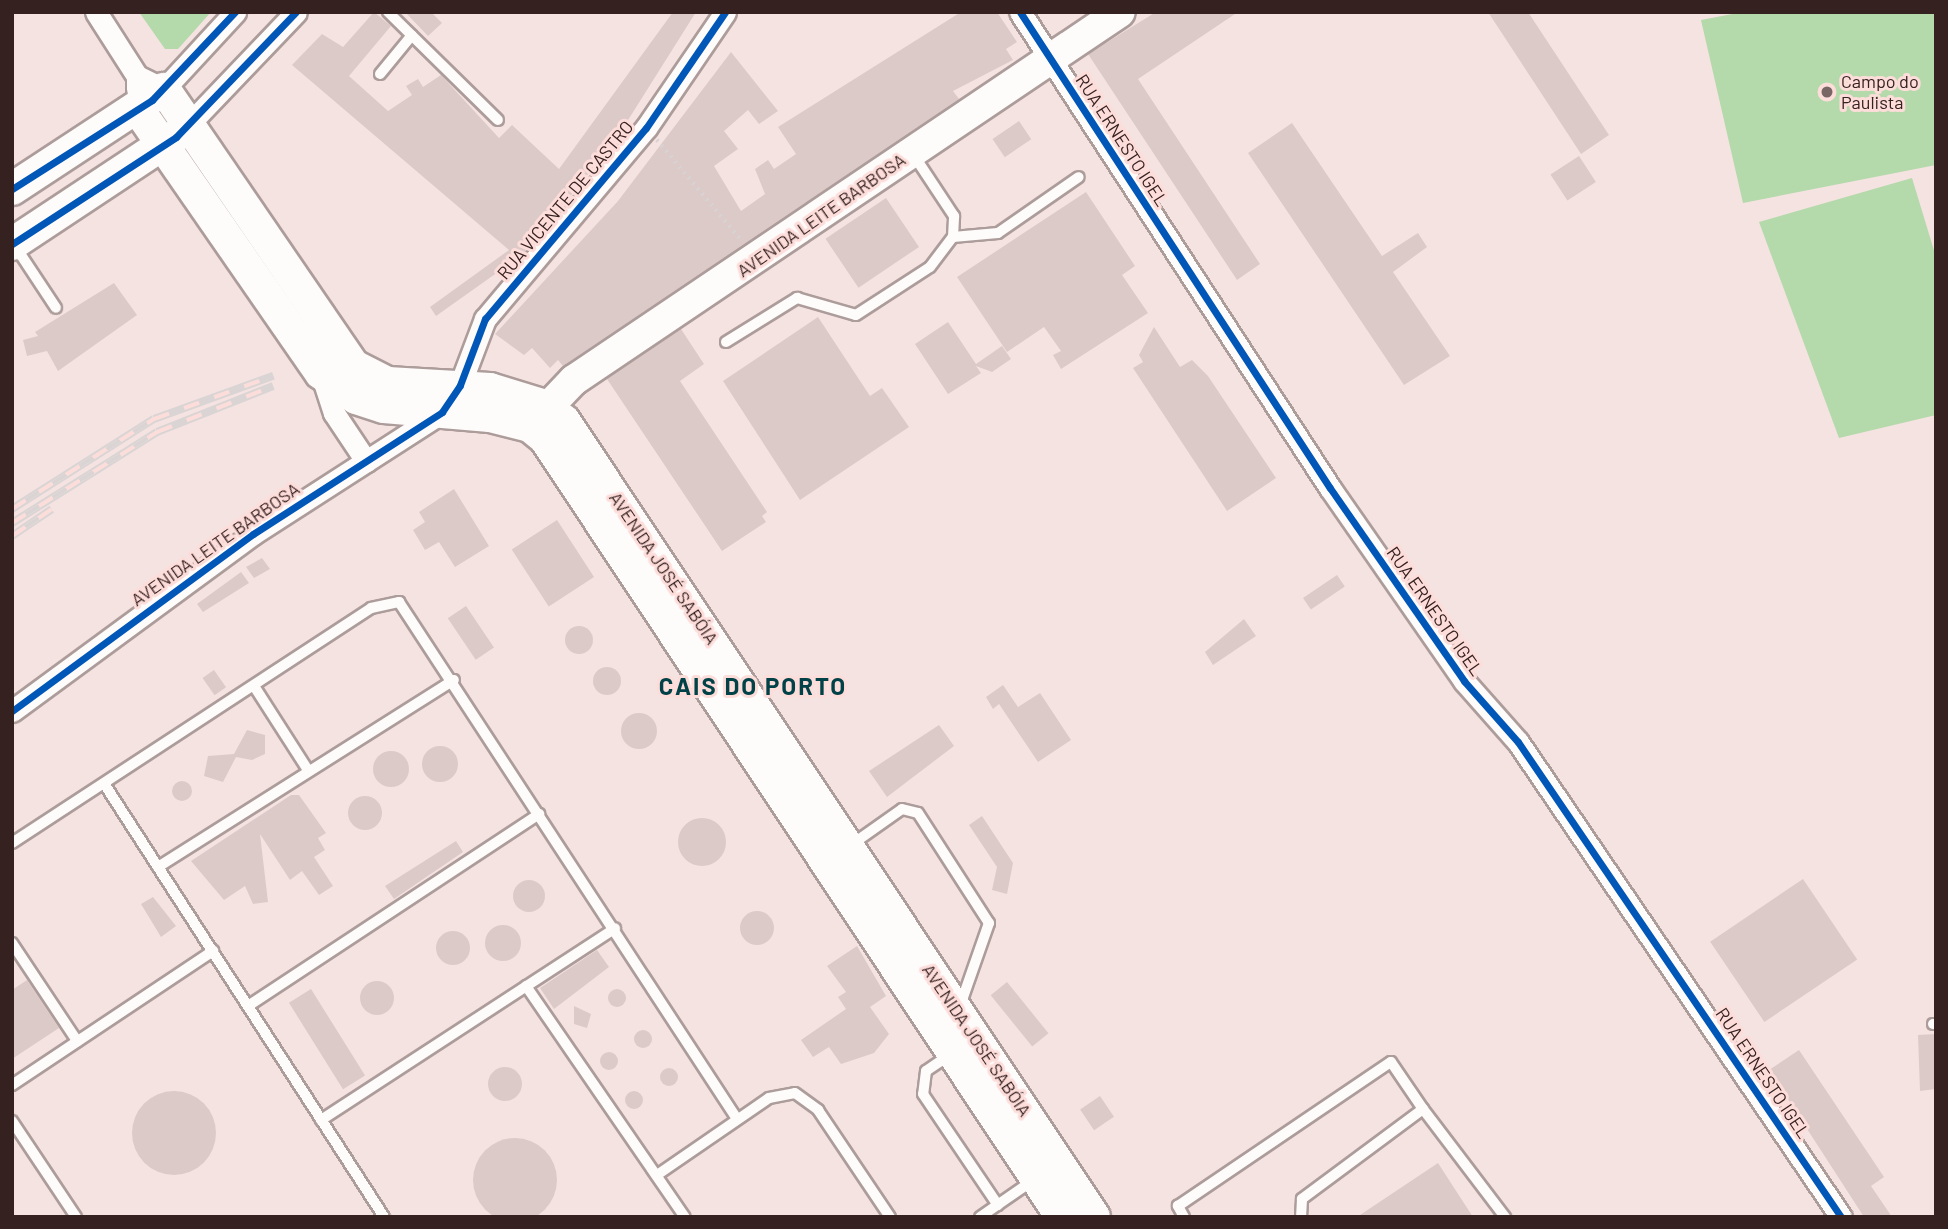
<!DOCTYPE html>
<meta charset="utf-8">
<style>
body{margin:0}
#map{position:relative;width:1948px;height:1229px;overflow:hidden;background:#f5e3e2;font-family:Barlow,sans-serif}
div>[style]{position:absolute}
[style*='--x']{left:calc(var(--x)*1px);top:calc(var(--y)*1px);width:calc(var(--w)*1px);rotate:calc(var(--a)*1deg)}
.green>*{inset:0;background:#b4d9aa}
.building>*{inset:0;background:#dccac9;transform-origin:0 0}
.round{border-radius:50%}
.path>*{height:3.5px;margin-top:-1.75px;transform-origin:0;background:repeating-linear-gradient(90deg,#d8d3d3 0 2px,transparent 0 7px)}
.roads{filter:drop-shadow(2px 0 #ac9c9a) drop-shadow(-2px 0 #ac9c9a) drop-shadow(0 2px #ac9c9a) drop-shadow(0 -2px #ac9c9a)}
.lane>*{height:10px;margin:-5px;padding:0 5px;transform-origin:5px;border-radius:5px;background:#fefbfb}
.street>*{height:21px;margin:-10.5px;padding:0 10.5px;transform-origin:10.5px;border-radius:10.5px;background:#fefbfb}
.secondary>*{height:30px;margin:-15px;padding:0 15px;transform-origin:15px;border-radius:15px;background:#fefbfb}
.primary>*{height:32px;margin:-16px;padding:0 16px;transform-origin:16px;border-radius:16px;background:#fefbfb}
.rail>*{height:8px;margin-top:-4px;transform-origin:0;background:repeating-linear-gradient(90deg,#fdddda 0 16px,#dad5d4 0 32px);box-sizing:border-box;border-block:2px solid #dad5d4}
.cycleway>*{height:7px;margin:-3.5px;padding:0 3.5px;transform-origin:3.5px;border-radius:3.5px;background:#0057b8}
.dots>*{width:19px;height:19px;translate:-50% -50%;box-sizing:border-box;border:4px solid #fdddda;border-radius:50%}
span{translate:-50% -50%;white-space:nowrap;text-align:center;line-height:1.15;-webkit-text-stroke:6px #fdddda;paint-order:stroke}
.poi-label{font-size:18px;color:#352120}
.left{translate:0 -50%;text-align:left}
.street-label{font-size:18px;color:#352120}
.district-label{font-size:24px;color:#004247;font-weight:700;letter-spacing:2px}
.frame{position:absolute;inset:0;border:14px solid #352120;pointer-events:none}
</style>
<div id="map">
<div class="green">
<i style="clip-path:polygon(139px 12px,211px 12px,178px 49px,165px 49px)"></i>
<i style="clip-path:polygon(1743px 12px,1936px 12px,1936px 165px,1743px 203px,1701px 20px)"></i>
<i style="clip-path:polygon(1912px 178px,1936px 257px,1936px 415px,1839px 438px,1759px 222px)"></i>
</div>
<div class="building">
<i style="clip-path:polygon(374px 12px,391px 26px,349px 76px,388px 111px,412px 95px,406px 86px,418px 79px,423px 87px,441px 75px,499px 138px,512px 125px,559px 169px,673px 12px,696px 12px,613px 144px,522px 255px,436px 316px,430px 307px,509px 250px,292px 65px,322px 34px,343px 47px)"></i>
<i style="clip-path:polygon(405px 12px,431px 12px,442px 23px,428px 36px)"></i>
<i style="clip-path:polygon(961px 12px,997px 12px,1017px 42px,1006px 49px,1013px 60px,953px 91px,959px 99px,563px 366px,558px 360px,550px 368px,532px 348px,524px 355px,495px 334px,618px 201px,731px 52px,778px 111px,759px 124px,748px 110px,724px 131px,738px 149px,714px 166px,741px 211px,765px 194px,755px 169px,768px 160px,774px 169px,796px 154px,778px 127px)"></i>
<i style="clip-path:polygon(1156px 12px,1238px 12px,1138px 79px,1260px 264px,1237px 280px,1088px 54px)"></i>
<i style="clip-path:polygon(1488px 12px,1528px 12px,1609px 135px,1581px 154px)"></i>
<i style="left:1019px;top:121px;width:22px;height:32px;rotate:56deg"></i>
<i style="clip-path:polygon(1292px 123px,1382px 256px,1418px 233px,1427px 247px,1393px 272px,1450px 356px,1404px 385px,1248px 153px)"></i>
<i style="left:1579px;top:156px;width:31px;height:34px;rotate:57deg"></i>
<i style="clip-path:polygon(1086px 192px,1135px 266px,1122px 275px,1148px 313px,1061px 369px,1053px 355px,1061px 351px,1044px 327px,1007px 352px,957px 277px)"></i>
<i style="left:886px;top:198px;width:59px;height:73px;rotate:56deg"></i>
<i style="clip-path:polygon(114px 283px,137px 315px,58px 371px,47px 351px,27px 356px,23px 340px,38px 336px,35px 332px)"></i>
<i style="clip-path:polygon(818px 317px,870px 396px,882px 388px,909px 427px,800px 500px,723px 381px)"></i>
<i style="clip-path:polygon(948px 322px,976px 364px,1002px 346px,1011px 359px,992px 372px,976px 366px,981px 373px,948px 394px,915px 344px)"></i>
<i style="clip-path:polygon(1154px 327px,1180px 367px,1192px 360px,1208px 376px,1276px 478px,1227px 511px,1133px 368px,1143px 362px,1139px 355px)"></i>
<i style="clip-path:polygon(681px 329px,704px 364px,680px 381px,767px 512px,762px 516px,766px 522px,722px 551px,607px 379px)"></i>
<i style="clip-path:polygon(454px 489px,489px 546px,455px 567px,439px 542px,425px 550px,413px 530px,425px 522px,419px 512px)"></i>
<i style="left:557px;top:520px;width:68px;height:54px;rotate:57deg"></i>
<i style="clip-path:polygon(262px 558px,270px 569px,254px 578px,246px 567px)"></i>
<i style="clip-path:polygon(241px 572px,249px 583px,203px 612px,197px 604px)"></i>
<i style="left:1337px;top:575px;width:14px;height:41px;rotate:56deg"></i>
<i style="left:466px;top:606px;width:50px;height:22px;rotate:56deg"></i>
<i style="clip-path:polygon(1244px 619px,1256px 636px,1213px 665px,1205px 652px)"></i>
<i class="round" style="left:565px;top:626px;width:28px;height:28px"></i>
<i class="round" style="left:593px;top:667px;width:28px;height:28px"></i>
<i style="left:214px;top:670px;width:21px;height:14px;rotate:55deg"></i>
<i style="clip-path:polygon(1003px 685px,1018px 707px,1040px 693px,1071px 740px,1038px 762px,999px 704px,993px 709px,986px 697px)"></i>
<i class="round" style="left:621px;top:713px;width:36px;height:36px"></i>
<i style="clip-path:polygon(939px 725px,954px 746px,887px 797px,869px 771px)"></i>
<i style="clip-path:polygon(247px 730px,265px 735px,265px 754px,252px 760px,236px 757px,223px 782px,204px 776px,208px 756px,234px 754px)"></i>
<i class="round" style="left:422px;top:746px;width:36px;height:36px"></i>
<i class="round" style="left:373px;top:751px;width:36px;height:36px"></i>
<i class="round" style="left:172px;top:781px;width:20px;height:20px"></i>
<i style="clip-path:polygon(291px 795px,299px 795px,326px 833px,318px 838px,325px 850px,314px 857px,333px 886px,319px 895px,302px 871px,290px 880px,260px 834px,268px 902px,253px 904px,245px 886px,224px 900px,191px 861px)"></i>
<i class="round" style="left:348px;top:796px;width:34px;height:34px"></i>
<i style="clip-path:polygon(982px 816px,1013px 863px,1007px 894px,992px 890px,997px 867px,969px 825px)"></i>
<i class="round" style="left:678px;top:818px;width:48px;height:48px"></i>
<i style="clip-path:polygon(456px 841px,463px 852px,394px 899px,385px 886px)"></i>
<i style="left:1803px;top:879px;width:97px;height:112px;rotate:56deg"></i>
<i class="round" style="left:513px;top:880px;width:32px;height:32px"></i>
<i style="clip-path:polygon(153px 897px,176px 926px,161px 937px,141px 904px)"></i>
<i class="round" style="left:740px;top:911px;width:34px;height:34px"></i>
<i class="round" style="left:485px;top:925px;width:36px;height:36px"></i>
<i class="round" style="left:436px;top:931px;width:34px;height:34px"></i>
<i style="clip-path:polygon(857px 946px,886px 996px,870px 1007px,889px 1034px,874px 1053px,841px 1064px,829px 1047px,813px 1057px,801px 1040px,846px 1009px,838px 997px,846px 992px,827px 966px)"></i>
<i style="clip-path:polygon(597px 950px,609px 967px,554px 1009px,540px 988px)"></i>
<i style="clip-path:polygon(27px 980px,59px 1028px,12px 1059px,12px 990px)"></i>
<i class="round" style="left:360px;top:981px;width:34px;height:34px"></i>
<i style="left:1007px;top:982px;width:66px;height:21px;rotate:51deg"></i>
<i class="round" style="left:608px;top:989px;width:18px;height:18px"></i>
<i style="left:311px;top:989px;width:102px;height:26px;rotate:58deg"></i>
<i style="clip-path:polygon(574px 1006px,591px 1014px,587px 1028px,574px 1024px)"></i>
<i class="round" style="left:634px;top:1030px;width:18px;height:18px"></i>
<i style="clip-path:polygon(1936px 1034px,1936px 1089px,1920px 1091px,1918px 1035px)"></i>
<i style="clip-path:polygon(1799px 1050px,1884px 1177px,1871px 1186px,1892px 1217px,1864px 1217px,1769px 1070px)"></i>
<i class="round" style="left:600px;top:1052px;width:18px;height:18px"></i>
<i class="round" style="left:488px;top:1067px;width:34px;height:34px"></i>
<i class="round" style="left:660px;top:1068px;width:18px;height:18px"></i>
<i class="round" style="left:132px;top:1091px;width:84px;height:84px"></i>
<i class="round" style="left:625px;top:1091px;width:18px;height:18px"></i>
<i style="left:1100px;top:1096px;width:25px;height:24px;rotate:56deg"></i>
<i class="round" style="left:473px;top:1138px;width:84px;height:84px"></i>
<i style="clip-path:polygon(1438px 1163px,1473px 1217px,1357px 1217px)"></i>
</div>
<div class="path">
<i style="--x:657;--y:140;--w:132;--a:49.9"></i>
</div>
<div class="roads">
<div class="lane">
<i style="--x:388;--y:12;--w:154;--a:44.5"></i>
<i style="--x:380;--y:74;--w:50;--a:-50.6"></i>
<i style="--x:953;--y:237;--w:45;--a:-5.1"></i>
<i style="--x:998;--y:233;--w:98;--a:-34.7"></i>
<i style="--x:15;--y:246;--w:74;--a:56.5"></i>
<i style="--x:726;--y:342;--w:84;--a:-31.8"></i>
<i style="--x:797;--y:298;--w:61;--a:16.1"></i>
<i style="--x:856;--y:315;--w:88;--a:-33"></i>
<i style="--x:930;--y:267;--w:38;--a:-53"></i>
<i style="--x:953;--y:237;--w:21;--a:-87"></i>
<i style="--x:954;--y:216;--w:74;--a:-123.5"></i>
<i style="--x:254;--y:686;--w:100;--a:57.3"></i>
<i style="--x:105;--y:785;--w:514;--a:57.14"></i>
<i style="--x:12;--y:843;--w:429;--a:-33.2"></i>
<i style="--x:371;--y:608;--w:29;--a:-12"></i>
<i style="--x:399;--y:602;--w:618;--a:56.82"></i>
<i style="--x:851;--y:845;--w:62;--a:-35.2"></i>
<i style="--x:902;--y:809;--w:16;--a:14"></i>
<i style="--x:918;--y:813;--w:131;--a:57.2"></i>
<i style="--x:989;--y:923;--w:88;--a:109.3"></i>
<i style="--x:158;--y:867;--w:350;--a:-32.3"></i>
<i style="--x:12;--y:943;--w:118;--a:56.4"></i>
<i style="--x:526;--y:986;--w:280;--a:55.5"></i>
<i style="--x:248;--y:1006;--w:349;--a:-33.4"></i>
<i style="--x:1933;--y:1024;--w:3;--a:0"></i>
<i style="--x:951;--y:1054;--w:30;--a:146"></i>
<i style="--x:926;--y:1071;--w:23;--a:97"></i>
<i style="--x:923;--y:1094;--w:134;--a:56"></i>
<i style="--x:12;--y:1085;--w:242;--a:-33.7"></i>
<i style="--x:1423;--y:1109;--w:136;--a:52.8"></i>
<i style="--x:321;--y:1120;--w:351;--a:-33.1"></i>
<i style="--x:12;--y:1121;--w:115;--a:56.3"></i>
<i style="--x:657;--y:1175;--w:136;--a:-34.5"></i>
<i style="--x:769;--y:1098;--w:26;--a:-11"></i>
<i style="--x:795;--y:1093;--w:29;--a:36"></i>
<i style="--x:818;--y:1110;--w:129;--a:56.1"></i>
<i style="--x:980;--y:1217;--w:67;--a:-34.6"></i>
<i style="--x:1184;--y:1217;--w:13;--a:-119"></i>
<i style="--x:1178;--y:1206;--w:257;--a:-34.1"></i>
<i style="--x:1391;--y:1062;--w:57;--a:55.8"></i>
<i style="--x:1423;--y:1109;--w:151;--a:143.4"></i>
<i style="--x:1302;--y:1199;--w:18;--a:93"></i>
</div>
<div class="street">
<i style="--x:96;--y:12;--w:76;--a:57.4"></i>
<i style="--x:137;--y:76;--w:13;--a:90"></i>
<i style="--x:1020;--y:12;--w:568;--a:56.93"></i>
<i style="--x:1330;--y:488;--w:235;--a:55.2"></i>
<i style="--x:1464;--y:681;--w:81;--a:48.5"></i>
<i style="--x:1518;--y:742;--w:574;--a:55.78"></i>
<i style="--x:137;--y:76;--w:30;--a:26"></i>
<i style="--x:164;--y:89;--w:105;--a:-47.3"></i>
<i style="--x:188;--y:125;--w:156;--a:-46.3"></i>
<i style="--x:321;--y:373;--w:42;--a:72"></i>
<i style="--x:334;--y:413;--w:58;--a:56.3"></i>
<i style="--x:12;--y:711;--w:299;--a:-36.3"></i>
<i style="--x:253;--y:534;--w:225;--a:-32.8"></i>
<i style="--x:442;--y:412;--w:32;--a:-56"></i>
<i style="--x:460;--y:385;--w:71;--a:-69.3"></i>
<i style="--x:485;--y:319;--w:250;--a:-49.9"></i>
<i style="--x:646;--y:128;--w:140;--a:-55.7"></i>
</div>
<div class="secondary">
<i style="--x:530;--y:426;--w:64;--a:-46.3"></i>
<i style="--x:574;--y:380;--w:658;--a:-33.98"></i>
</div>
<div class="primary">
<i style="--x:138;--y:109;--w:321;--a:55.3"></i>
<i style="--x:321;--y:373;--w:43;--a:35.5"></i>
<i style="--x:356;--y:398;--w:29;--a:18"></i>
<i style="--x:384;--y:407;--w:106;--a:4.9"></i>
<i style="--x:490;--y:416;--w:41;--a:14"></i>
<i style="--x:530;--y:426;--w:19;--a:39"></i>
<i style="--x:545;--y:438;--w:935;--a:56.43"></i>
<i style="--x:12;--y:189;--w:182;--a:-33.3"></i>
<i style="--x:164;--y:89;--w:336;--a:55.6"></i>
<i style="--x:354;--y:366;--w:38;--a:27"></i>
<i style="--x:388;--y:383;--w:102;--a:3.4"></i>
<i style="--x:490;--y:389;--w:58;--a:17.2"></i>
<i style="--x:545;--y:406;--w:24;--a:38"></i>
<i style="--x:564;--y:421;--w:956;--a:56.34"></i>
<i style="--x:12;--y:244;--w:201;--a:-33.5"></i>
</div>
</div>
<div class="rail">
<i style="--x:12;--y:509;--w:168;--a:-32.4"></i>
<i style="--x:154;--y:419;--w:127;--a:-19.9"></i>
<i style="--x:12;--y:523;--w:171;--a:-32.1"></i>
<i style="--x:157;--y:432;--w:125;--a:-21.6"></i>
<i style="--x:12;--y:536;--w:48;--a:-34"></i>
</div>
<div class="cycleway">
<i style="--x:1020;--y:12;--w:568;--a:56.93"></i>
<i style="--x:1330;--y:488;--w:235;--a:55.2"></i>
<i style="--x:1464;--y:681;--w:81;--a:48.5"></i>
<i style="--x:1518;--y:742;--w:574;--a:55.78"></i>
<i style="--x:12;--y:189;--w:166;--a:-32.4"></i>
<i style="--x:152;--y:100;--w:121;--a:-46.7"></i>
<i style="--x:12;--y:244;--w:196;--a:-33.1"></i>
<i style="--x:176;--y:137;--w:173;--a:-46.2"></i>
<i style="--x:12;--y:711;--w:299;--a:-36.3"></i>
<i style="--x:253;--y:534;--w:225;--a:-32.8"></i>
<i style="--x:442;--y:412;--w:32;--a:-56"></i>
<i style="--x:460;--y:385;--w:71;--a:-69.3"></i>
<i style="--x:485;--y:319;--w:250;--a:-49.9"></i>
<i style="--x:646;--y:128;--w:140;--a:-55.7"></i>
</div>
<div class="dots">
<i style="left:1827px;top:92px;background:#786564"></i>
</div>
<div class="poi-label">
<span class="left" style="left:1841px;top:92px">Campo do<br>Paulista</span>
</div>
<div class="street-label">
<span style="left:1122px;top:140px;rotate:57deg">RUA ERNESTO IGEL</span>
<span style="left:565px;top:200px;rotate:-50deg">RUA VICENTE DE CASTRO</span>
<span style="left:821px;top:215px;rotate:-35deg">AVENIDA LEITE BARBOSA</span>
<span style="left:215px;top:544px;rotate:-35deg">AVENIDA LEITE BARBOSA</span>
<span style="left:664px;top:568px;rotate:56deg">AVENIDA JOSÉ SABÓIA</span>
<span style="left:1435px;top:611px;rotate:55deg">RUA ERNESTO IGEL</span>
<span style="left:977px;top:1040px;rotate:56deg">AVENIDA JOSÉ SABÓIA</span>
<span style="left:1763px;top:1073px;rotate:56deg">RUA ERNESTO IGEL</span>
</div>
<div class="district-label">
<span style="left:753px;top:686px">CAIS DO PORTO</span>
</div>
<div class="frame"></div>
</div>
